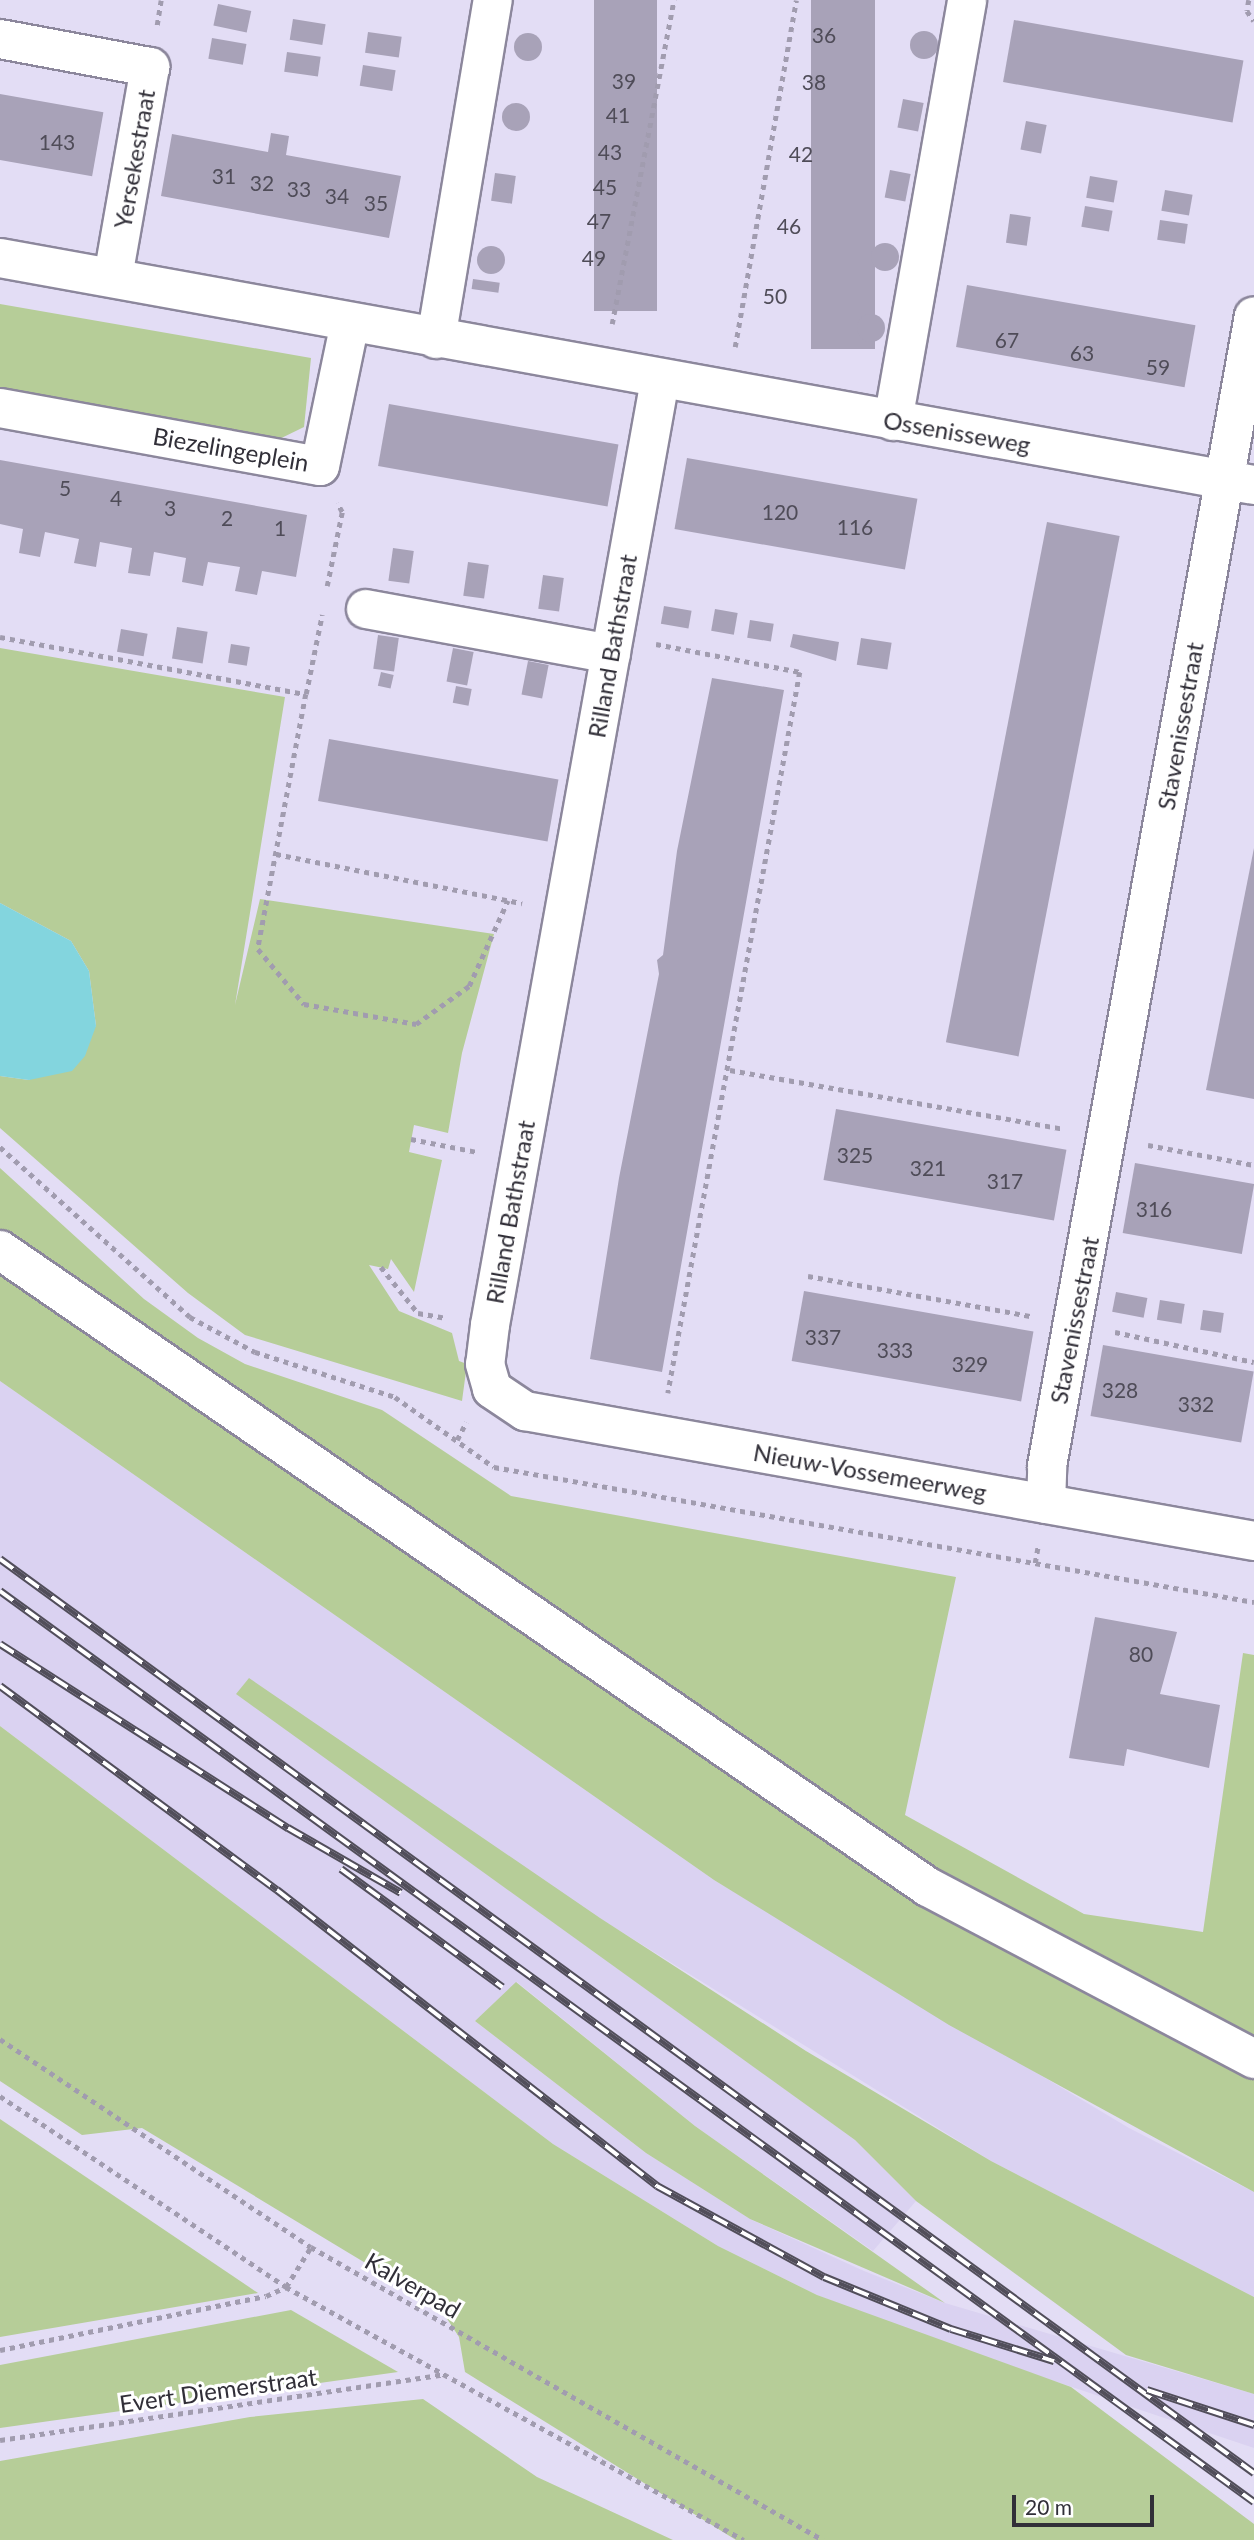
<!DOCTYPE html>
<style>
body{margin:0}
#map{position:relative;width:1254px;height:2540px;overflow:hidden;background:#e3ddf5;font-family:Lato,sans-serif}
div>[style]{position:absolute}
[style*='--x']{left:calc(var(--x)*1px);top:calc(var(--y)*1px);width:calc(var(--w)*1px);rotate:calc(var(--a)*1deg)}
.built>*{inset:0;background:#dad2f1}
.green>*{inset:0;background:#b6cd98}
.water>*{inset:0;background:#83d5de}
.building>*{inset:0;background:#a8a2b8;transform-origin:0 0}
.round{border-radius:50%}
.path>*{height:4.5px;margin-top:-2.25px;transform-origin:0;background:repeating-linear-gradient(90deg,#a19caf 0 5px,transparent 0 10px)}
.roads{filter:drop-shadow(2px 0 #8c879c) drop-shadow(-2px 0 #8c879c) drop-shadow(0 2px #8c879c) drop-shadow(0 -2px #8c879c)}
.minor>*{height:38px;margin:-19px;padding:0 19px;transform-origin:19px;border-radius:19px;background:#fff}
.rail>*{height:8px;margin-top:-4px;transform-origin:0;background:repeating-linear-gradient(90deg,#fff 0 16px,#514e5a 0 32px);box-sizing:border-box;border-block:2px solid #514e5a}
span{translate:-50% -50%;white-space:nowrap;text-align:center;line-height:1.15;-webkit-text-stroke:6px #fff;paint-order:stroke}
.number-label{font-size:21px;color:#4f4c58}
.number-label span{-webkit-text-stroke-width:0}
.street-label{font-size:24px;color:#312f38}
.scale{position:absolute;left:1012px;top:2495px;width:142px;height:32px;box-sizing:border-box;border:4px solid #312f38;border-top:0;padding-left:9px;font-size:21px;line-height:24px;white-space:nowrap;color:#312f38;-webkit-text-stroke:5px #fff;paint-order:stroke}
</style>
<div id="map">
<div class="built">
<i style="clip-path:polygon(0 1381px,714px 1880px,1129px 2128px,1254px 2192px,1254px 2297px,991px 2161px,236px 1693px,855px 2140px,916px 2201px,873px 2251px,695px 2126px,517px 1982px,475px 2021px,646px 2153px,750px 2219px,864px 2271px,945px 2303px,1254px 2394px,1254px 2448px,944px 2344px,817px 2295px,718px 2246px,553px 2144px,0 1726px)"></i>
</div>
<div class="green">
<i style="clip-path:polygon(0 304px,311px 358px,304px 427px,261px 448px,0 403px)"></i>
<i style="clip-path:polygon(0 648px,285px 697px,235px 1005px,260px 899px,494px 934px,462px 1053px,448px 1133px,414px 1125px,409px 1152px,442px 1160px,414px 1292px,391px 1259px,388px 1269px,369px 1265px,399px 1311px,452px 1333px,459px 1361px,467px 1364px,462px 1401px,245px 1335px,188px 1293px,0 1128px,0 1076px,29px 1080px,96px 1026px,89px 971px,71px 941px,0 903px)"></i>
<i style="clip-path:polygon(0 1168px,144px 1299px,198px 1338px,245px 1364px,382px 1410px,511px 1496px,956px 1577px,905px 1815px,1084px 1914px,1203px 1932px,1243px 1653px,1254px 1655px,1254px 2192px,949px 2025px,714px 1880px,0 1381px)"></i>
<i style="clip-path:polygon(249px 1678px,600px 1918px,806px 2051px,991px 2161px,1254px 2297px,1254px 2394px,1126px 2355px,916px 2201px,855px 2140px,236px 1694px)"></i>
<i style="clip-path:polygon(0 1726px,553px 2144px,718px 2246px,817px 2295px,1071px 2387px,1254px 2524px,1254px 2540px,736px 2540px,465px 2372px,459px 2337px,440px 2308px,142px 2128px,82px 2135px,0 2081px)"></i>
<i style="clip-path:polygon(516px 1982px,695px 2126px,945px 2303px,750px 2219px,646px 2153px,475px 2021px)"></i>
<i style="clip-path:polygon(0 2119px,258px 2293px,0 2337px)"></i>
<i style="clip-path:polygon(291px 2310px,398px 2372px,0 2428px,0 2365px)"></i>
<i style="clip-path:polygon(423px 2399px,537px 2477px,673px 2540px,0 2540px,0 2461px,250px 2417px)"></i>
</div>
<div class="water">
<i style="clip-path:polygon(0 903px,71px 941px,89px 971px,96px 1026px,85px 1056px,72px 1071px,29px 1080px,0 1076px)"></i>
</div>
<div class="building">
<i style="left:594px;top:0;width:63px;height:311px"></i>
<i style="left:811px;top:0;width:64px;height:349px"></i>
<i style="left:218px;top:4px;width:34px;height:22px;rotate:12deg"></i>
<i style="left:293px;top:19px;width:33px;height:21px;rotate:9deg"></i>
<i style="left:1014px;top:20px;width:233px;height:63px;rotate:10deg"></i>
<i class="round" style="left:910px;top:31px;width:28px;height:28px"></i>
<i style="left:368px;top:32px;width:34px;height:21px;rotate:8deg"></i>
<i class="round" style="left:514px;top:33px;width:28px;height:28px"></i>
<i style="left:212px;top:38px;width:35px;height:21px;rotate:10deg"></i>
<i style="left:287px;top:52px;width:34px;height:20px;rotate:8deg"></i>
<i style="left:363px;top:65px;width:33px;height:21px;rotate:9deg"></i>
<i style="left:0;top:94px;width:105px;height:65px;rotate:10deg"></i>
<i style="left:903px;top:99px;width:21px;height:29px;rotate:11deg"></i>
<i class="round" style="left:502px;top:103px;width:28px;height:28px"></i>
<i style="left:1026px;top:121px;width:21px;height:29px;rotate:11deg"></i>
<i style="clip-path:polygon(271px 133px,289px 136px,286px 155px,401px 176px,389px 238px,161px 196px,172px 134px,268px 152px)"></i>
<i style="left:890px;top:170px;width:21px;height:28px;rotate:11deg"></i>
<i style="left:495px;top:173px;width:21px;height:28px;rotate:8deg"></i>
<i style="left:1090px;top:176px;width:28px;height:22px;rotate:10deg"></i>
<i style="left:1165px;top:190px;width:28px;height:21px;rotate:10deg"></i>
<i style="left:1085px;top:206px;width:28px;height:21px;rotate:10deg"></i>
<i style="left:1010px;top:214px;width:21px;height:29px;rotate:8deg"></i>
<i style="left:1160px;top:220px;width:28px;height:20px;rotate:8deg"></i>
<i class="round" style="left:871px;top:243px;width:28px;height:28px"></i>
<i class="round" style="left:477px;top:246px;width:28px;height:28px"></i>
<i style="left:473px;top:279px;width:27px;height:10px;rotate:8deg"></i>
<i style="left:967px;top:285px;width:232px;height:63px;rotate:10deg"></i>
<i class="round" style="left:857px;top:314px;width:28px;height:28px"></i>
<i style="left:389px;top:404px;width:233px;height:63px;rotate:10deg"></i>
<i style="left:687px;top:458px;width:234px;height:72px;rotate:10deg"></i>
<i style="clip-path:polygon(0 460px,307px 515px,296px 577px,262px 571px,257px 595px,235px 591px,240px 567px,208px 562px,203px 586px,182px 582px,186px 558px,154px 552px,150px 576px,128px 573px,132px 548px,100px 542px,96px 567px,74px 563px,79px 539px,45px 532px,40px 557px,19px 553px,23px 529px,0 524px)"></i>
<i style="left:1047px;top:522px;width:74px;height:530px;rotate:11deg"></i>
<i style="left:393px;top:548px;width:21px;height:33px;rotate:8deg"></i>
<i style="left:468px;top:562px;width:21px;height:34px;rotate:8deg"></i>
<i style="left:543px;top:575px;width:21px;height:34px;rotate:8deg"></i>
<i style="left:664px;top:606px;width:28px;height:18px;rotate:10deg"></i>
<i style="left:715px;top:609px;width:23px;height:22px;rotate:10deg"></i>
<i style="left:750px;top:620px;width:24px;height:18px;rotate:9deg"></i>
<i style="left:177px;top:627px;width:31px;height:32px;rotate:9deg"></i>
<i style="left:121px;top:629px;width:27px;height:23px;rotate:10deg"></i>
<i style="clip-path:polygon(793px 634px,839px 642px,836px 661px,790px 647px)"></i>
<i style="left:378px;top:635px;width:21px;height:34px;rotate:8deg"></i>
<i style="left:861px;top:638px;width:31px;height:27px;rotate:9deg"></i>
<i style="left:231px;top:644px;width:19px;height:19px;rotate:9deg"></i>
<i style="left:453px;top:648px;width:21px;height:34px;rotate:11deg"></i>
<i style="left:528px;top:661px;width:21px;height:34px;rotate:11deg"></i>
<i style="left:381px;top:672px;width:13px;height:14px;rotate:13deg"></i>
<i style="clip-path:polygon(712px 678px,784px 690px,662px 1372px,590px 1359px,619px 1178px,659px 974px,657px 960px,663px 955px,677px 851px)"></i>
<i style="left:456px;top:686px;width:16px;height:17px;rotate:11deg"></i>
<i style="left:329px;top:739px;width:233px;height:63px;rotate:10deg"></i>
<i style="clip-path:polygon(1254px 848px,1254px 1099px,1206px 1090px)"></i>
<i style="left:836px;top:1109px;width:234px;height:72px;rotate:10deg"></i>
<i style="left:1135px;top:1163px;width:121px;height:71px;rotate:10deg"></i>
<i style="left:804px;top:1291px;width:233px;height:71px;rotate:10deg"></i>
<i style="left:1116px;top:1292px;width:32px;height:20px;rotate:11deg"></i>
<i style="left:1160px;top:1300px;width:25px;height:20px;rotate:9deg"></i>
<i style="left:1203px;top:1310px;width:21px;height:20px;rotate:8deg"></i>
<i style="left:1103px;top:1345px;width:153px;height:72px;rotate:10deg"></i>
<i style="clip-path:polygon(1095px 1617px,1177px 1632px,1160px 1694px,1220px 1705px,1209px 1768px,1127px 1749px,1124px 1766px,1069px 1758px)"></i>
</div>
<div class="path">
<i style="--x:1249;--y:0;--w:11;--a:100"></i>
<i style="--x:1247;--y:11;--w:12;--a:55"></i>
<i style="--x:157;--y:25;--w:25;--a:-81"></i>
<i style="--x:612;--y:324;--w:330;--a:-79.2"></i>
<i style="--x:735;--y:347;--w:352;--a:-80"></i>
<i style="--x:327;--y:586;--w:76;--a:-78.5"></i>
<i style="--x:342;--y:512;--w:10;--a:-119"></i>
<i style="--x:0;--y:637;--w:311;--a:10.6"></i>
<i style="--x:306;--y:694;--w:259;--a:100.7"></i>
<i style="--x:258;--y:949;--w:72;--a:50.1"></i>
<i style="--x:304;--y:1004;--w:114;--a:10.1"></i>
<i style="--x:416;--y:1024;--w:65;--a:-35.6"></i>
<i style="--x:469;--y:986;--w:94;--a:-65.6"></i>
<i style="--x:656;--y:644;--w:147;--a:11"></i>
<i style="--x:800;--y:672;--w:733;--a:100.37"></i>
<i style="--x:306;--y:694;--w:81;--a:-78.6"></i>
<i style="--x:276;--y:854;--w:251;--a:11.3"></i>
<i style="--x:730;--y:1070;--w:339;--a:10"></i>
<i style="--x:411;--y:1139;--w:67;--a:11.1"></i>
<i style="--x:1148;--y:1145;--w:108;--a:10.7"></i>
<i style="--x:0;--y:1147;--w:255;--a:41.8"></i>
<i style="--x:190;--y:1317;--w:74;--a:28.3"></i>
<i style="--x:255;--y:1352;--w:147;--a:17.8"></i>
<i style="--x:395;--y:1397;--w:121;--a:35.3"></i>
<i style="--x:494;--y:1467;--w:772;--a:10.07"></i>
<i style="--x:381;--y:1267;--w:59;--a:51.2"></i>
<i style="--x:418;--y:1313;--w:29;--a:10"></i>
<i style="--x:808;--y:1276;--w:227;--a:10.2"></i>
<i style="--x:1115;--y:1332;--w:142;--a:12.2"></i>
<i style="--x:457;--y:1440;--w:20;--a:-63"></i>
<i style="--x:1035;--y:1563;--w:17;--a:-80"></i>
<i style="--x:0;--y:2039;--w:374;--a:33.8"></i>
<i style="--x:311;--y:2247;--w:590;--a:29.78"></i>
<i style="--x:0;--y:2096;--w:344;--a:33.7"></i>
<i style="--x:286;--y:2287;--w:523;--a:28.92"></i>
<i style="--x:0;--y:2350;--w:271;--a:-11.5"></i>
<i style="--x:266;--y:2296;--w:22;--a:-24"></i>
<i style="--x:286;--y:2287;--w:47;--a:-58"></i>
<i style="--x:0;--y:2440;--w:446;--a:-8.4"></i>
</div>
<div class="roads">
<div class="minor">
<i style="--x:0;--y:39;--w:153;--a:10.6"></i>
<i style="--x:150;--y:67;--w:213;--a:100"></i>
<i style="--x:0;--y:258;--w:1274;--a:10.26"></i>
<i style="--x:436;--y:339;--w:344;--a:-80.5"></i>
<i style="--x:660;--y:380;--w:960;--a:100.2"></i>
<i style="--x:490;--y:1325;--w:39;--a:97"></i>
<i style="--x:485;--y:1364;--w:26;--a:74"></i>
<i style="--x:492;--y:1389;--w:40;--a:34"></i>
<i style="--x:525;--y:1411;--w:741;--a:10.11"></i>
<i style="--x:0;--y:408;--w:325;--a:10.3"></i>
<i style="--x:320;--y:466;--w:146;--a:-78.2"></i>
<i style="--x:893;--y:421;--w:427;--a:-80"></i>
<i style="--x:366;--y:609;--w:249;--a:10.4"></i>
<i style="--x:0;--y:1250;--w:1126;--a:34.47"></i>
<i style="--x:928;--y:1887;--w:369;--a:27.8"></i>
<i style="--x:1046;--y:1504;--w:38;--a:-88"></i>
<i style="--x:1047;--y:1466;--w:1168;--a:-79.8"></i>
</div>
</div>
<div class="rail">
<i style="--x:0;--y:1559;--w:1552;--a:36.09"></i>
<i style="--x:0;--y:1591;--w:1550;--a:36"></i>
<i style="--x:0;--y:1644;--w:342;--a:32.6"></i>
<i style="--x:288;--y:1828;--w:130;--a:29.9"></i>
<i style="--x:0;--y:1686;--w:344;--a:36.4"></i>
<i style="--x:277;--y:1890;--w:482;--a:37.9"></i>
<i style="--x:657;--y:2186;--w:190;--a:28.6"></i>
<i style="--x:824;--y:2277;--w:137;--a:22.3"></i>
<i style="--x:951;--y:2329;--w:108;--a:17.3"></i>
<i style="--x:341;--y:1869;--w:200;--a:36.2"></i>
<i style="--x:1147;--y:2390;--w:113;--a:18.1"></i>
</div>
<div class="number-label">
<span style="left:824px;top:35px">36</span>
<span style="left:624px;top:81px">39</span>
<span style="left:814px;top:82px">38</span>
<span style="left:618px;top:115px">41</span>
<span style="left:57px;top:142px">143</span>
<span style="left:610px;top:152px">43</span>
<span style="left:801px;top:154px">42</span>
<span style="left:224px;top:176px">31</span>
<span style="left:262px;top:183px">32</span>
<span style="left:605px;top:187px">45</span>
<span style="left:299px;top:189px">33</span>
<span style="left:337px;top:196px">34</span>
<span style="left:376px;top:203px">35</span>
<span style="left:599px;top:221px">47</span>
<span style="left:789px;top:226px">46</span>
<span style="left:594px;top:258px">49</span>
<span style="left:775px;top:296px">50</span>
<span style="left:1007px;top:340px">67</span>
<span style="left:1082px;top:353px">63</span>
<span style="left:1158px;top:367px">59</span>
<span style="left:65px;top:488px">5</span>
<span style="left:116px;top:498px">4</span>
<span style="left:170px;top:508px">3</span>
<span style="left:780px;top:512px">120</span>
<span style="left:227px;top:518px">2</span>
<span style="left:855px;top:527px">116</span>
<span style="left:280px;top:528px">1</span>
<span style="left:855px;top:1155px">325</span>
<span style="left:928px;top:1168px">321</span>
<span style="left:1005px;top:1181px">317</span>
<span style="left:1154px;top:1209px">316</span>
<span style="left:823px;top:1337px">337</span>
<span style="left:895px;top:1350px">333</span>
<span style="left:970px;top:1364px">329</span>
<span style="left:1120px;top:1390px">328</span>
<span style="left:1196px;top:1404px">332</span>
<span style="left:1141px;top:1654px">80</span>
</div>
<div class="street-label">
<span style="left:134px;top:159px;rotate:-80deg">Yersekestraat</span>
<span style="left:957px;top:432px;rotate:10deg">Ossenisseweg</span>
<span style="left:231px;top:449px;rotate:10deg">Biezelingeplein</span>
<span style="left:612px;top:646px;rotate:-80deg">Rilland Bathstraat</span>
<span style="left:1180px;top:726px;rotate:-80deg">Stavenissestraat</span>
<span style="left:510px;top:1212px;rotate:-80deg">Rilland Bathstraat</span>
<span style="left:1074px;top:1320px;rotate:-79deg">Stavenissestraat</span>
<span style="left:870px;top:1472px;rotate:10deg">Nieuw-Vossemeerweg</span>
<span style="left:413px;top:2285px;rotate:30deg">Kalverpad</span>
<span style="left:218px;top:2390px;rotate:-8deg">Evert Diemerstraat</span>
</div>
<div class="scale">20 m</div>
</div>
